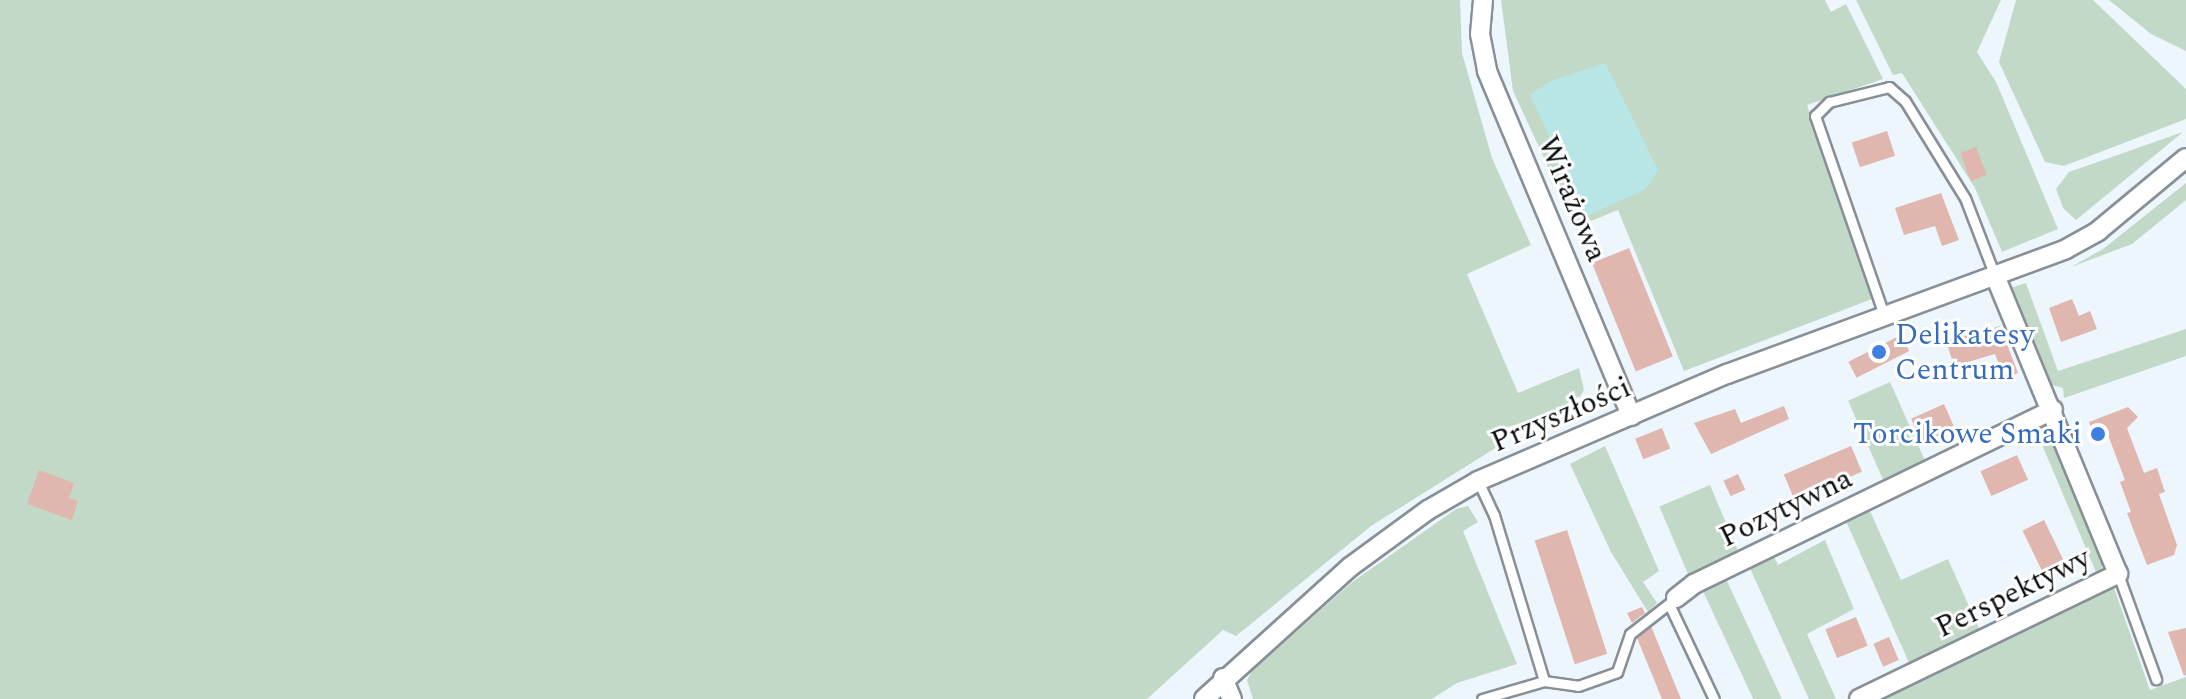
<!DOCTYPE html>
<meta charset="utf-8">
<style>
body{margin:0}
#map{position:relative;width:2186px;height:699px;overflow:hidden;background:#edf5fd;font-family:Spectral,serif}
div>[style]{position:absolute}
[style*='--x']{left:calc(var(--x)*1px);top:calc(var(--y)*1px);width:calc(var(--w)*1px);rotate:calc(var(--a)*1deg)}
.green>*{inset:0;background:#c2d9c8;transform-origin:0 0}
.water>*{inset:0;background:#b8e6e6}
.building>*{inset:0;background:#dfb7af;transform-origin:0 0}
.roads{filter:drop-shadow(2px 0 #889097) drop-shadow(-2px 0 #889097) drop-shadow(0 2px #889097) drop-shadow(0 -2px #889097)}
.lane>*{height:9px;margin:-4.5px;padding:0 4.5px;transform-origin:4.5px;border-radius:4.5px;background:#fff}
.street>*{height:18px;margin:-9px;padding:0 9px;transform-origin:9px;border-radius:9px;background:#fff}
.dots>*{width:22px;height:22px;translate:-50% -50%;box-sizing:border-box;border:4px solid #fff;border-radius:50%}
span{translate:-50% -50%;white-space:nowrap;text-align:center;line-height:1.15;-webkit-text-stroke:6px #fff;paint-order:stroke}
.street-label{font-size:30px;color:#090c0f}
.shop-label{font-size:30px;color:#366cbe}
.left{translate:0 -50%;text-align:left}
.right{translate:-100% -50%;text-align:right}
</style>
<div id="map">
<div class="green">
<i style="clip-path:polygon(0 0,1460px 0,1462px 53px,1492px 158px,1531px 245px,1467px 274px,1518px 393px,1579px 368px,1584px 390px,1572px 410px,1492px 431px,1497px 447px,1371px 526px,1236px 636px,1223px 630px,1147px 699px,0 699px)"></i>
<i style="clip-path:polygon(1501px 0,1825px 0,1831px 12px,1846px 4px,1883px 79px,1807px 105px,1872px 299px,1684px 371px,1618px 210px,1576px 227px,1513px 91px)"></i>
<i style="clip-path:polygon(1856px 0,2001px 0,1977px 52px,1996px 82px,2058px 229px,2002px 252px,1975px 188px,1902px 73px,1893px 75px)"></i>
<i style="clip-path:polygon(2016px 0,2093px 0,2186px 89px,2186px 119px,2064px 166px,2045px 162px,1999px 62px)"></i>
<i style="clip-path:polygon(2109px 0,2186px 0,2186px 51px,2151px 34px)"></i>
<i style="clip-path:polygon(2183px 132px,2076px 220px,2063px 208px,2056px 189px,2069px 172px)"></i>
<i style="clip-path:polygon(2186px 183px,2186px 200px,2132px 244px,2071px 267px,2103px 249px)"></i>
<i style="clip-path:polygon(2026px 283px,2058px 371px,2186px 329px,2186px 356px,2064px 398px,2063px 388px,2048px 384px,2010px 288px)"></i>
<i style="left:1890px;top:382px;width:86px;height:46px;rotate:66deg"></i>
<i style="clip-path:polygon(2045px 421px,2103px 560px,2101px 571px,2096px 572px,2034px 426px)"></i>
<i style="clip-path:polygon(1605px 446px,1659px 571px,1643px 582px,1657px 603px,1648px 612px,1611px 552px,1570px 464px)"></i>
<i style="left:1710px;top:485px;width:76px;height:55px;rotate:67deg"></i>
<i style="clip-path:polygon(1468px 506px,1478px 522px,1463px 531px,1517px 664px,1457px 683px,1432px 699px,1253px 699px,1247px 680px,1252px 671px,1351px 583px,1456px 509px)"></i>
<i style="clip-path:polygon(1869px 509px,1901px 580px,1948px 559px,1980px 631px,1910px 665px,1845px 519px)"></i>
<i style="clip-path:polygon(1825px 540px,1854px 609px,1807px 634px,1836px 699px,1809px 699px,1749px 566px,1773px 554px,1778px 565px)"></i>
<i style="left:1726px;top:579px;width:132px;height:26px;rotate:65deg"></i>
<i style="clip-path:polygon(2113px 585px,2150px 690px,2186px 677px,2186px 699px,1880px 699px)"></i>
</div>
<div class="water">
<i style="clip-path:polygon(1605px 63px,1658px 170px,1646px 189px,1587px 216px,1530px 95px,1551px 81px)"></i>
</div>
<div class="building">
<i style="left:1887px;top:131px;width:26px;height:37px;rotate:72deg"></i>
<i style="left:1976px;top:147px;width:30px;height:17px;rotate:69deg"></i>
<i style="clip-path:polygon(1941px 193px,1959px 240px,1942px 246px,1935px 226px,1904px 235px,1895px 208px)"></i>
<i style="left:1629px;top:248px;width:117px;height:40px;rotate:68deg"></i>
<i style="clip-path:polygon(2072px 299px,2079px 316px,2090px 311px,2097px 329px,2061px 342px,2049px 308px)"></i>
<i style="clip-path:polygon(2000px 326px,2018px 373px,2004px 378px,1995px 354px,1954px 366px,1946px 341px)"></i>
<i style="left:1901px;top:335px;width:18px;height:59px;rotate:63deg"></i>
<i style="left:1944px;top:404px;width:27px;height:36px;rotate:66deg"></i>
<i style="clip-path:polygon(1784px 406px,1789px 419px,1711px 454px,1694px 423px,1735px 409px,1741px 423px)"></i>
<i style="clip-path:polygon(2128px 407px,2138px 417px,2127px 428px,2144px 473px,2157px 468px,2165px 492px,2159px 494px,2177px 545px,2174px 555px,2147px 565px,2127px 513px,2131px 512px,2120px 482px,2125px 480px,2108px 435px,2096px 440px,2089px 422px)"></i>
<i style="left:1662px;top:428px;width:22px;height:29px;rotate:68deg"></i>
<i style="left:1851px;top:446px;width:28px;height:73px;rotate:67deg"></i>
<i style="left:2017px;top:455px;width:27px;height:40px;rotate:66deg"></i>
<i style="clip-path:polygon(39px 470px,74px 483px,69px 498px,78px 501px,72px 520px,27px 504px)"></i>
<i style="left:1738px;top:474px;width:17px;height:16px;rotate:65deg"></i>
<i style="left:2044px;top:520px;width:48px;height:24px;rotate:64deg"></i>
<i style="left:1567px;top:530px;width:130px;height:34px;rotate:72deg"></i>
<i style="clip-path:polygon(1642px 607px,1645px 613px,1632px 623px,1627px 613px)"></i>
<i style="left:1856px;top:617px;width:31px;height:33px;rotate:68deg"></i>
<i style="clip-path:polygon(1651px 627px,1653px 631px,1681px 699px,1662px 699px,1637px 638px)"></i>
<i style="clip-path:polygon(2186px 628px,2186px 675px,2184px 676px,2168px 632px)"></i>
<i style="left:1889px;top:637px;width:25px;height:17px;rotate:67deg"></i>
</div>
<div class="roads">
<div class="lane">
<i style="--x:1884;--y:315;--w:211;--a:-109.1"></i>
<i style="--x:1815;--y:116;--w:20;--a:-45"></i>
<i style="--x:1829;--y:102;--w:62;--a:-14"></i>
<i style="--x:1889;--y:87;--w:21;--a:41"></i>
<i style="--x:1905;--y:101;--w:114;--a:58.3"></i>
<i style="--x:1965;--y:198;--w:84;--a:69"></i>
<i style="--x:1478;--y:481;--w:38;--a:65"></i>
<i style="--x:1494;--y:515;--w:173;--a:73.2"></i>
<i style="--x:2118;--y:574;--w:112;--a:70.1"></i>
<i style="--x:1669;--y:604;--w:105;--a:64.7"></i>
<i style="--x:1482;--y:699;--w:65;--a:-16.2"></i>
<i style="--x:1544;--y:681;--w:34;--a:8"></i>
<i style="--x:1578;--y:686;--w:41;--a:-19.7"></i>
<i style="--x:1617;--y:672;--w:40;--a:-71.1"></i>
<i style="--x:1630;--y:634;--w:58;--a:-38"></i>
</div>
<div class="street">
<i style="--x:1483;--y:0;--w:34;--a:95"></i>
<i style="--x:1480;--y:34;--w:38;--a:79"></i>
<i style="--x:1487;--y:71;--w:374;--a:67.3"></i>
<i style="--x:1676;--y:598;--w:23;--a:-38"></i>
<i style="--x:1694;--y:584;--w:399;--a:-25.9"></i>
<i style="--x:1223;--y:678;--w:23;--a:67"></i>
<i style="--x:1204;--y:699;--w:197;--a:-42.1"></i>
<i style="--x:1350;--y:567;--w:97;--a:-36.2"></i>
<i style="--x:1428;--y:510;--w:58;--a:-30.1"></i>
<i style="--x:1478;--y:481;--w:271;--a:-23.3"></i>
<i style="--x:1727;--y:374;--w:361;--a:-20.2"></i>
<i style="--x:2066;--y:249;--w:37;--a:-29"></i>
<i style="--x:2098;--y:231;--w:114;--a:-39.7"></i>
<i style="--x:1859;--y:699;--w:288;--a:-25.8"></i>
<i style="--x:2118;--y:574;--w:322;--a:-112.4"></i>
</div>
</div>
<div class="dots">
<i style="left:1879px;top:352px;background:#3f7fe0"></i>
<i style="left:2098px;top:434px;background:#3f7fe0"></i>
</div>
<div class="street-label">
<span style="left:1572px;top:199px;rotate:67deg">Wirażowa</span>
<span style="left:1561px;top:415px;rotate:-23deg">Przyszłości</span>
<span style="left:1786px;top:508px;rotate:-26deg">Pozytywna</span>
<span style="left:2013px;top:593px;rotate:-26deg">Perspektywy</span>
</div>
<div class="shop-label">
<span class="left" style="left:1895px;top:352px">Delikatesy<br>Centrum</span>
<span class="right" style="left:2082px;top:434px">Torcikowe Smaki</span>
</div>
</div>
